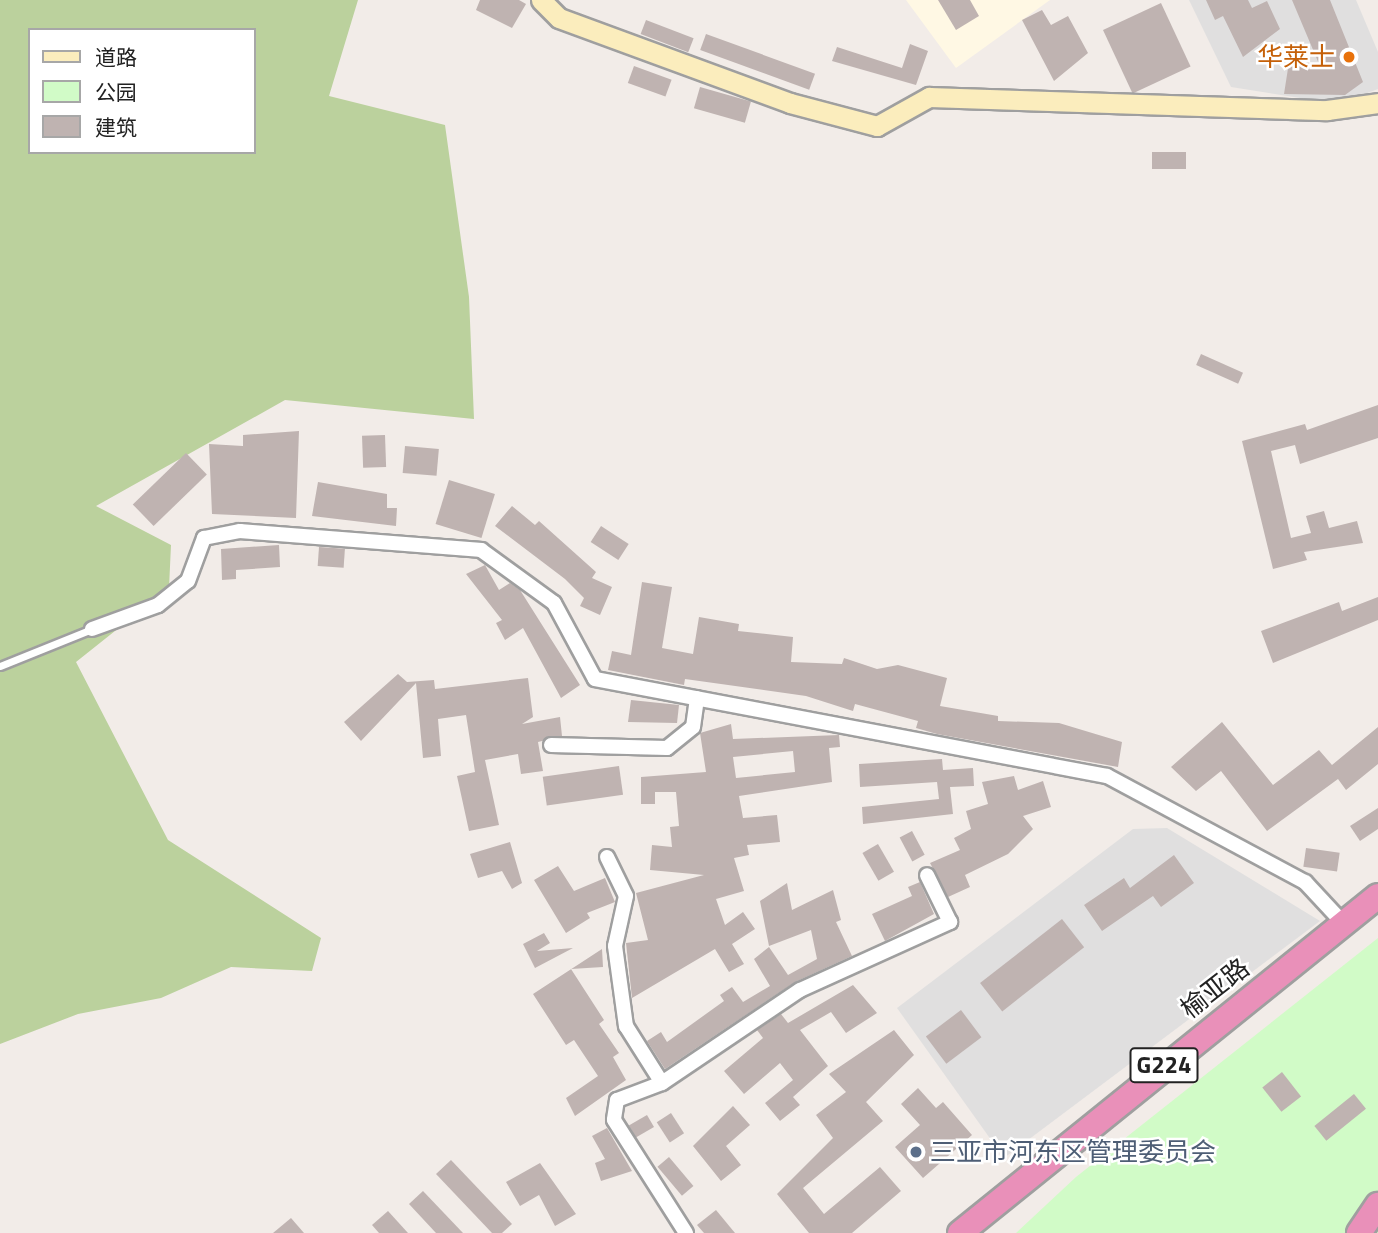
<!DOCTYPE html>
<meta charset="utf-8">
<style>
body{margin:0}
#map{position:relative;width:1378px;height:1233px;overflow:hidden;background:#f2ece8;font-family:"Titillium Web","Noto Sans SC",sans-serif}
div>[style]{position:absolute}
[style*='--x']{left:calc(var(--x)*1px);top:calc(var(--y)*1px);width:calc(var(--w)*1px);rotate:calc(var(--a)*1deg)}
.residential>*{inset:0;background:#e0dfdf}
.education>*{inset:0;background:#fff8e4}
.forest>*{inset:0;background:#bbd19d}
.park>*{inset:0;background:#d1fbc7}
.building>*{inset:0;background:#bfb3b1;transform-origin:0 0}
.roads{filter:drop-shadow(2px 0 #9f9f9f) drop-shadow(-2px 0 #9f9f9f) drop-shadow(0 2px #9f9f9f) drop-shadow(0 -2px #9f9f9f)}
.lane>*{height:7px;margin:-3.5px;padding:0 3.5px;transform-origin:3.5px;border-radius:3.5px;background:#fff}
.street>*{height:14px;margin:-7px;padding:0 7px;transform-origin:7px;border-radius:7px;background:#fff}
.secondary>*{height:19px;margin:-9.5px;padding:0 9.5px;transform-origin:9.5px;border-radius:9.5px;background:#fbedbd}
.highway>*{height:24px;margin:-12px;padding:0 12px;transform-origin:12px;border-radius:12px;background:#e990b9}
.dots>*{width:19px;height:19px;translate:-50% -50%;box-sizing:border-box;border:4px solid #fff;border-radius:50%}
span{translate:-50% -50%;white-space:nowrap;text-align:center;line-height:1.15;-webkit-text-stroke:5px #fff;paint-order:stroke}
.shield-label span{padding:2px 5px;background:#fff;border:2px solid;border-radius:5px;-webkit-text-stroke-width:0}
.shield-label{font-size:24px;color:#222;font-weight:700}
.food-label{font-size:26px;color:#c56008}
.right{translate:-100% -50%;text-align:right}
.street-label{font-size:26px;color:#222}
.service-label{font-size:26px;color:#4e5e75}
.left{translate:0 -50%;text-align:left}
.legend{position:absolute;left:28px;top:28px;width:228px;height:126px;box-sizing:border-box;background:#fff;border:2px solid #a7a7a7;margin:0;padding:9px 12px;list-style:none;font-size:21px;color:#222}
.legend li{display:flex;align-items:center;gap:14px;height:35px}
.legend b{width:35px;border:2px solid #a7a7a7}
</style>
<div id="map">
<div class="residential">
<i style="clip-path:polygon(1189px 0,1356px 0,1378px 52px,1378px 89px,1338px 104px,1231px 87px)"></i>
<i style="clip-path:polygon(1167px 828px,1320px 921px,1004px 1158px,897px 1008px,1133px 829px)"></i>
</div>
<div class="education">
<i style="clip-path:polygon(906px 0,1050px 0,956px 68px)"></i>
</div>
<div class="forest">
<i style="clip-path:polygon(evenodd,0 0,358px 0,329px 96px,445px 125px,469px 297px,474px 419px,285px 400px,96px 506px,171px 545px,169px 588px,76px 662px,168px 840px,321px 938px,312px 971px,231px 967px,161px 998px,78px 1014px,0 1044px,0 0,30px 30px,254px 30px,254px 152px,30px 152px,30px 30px)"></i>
</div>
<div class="park">
<i style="clip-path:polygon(1378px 938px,1378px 1233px,1016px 1233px,1076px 1177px)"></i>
</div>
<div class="building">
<i style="clip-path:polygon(480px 0,519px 0,526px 4px,512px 28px,476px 10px)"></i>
<i style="clip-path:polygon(938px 0,970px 0,979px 16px,956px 30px)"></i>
<i style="clip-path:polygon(1206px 0,1248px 0,1252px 8px,1267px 1px,1280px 29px,1243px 57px,1223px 16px,1215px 20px)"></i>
<i style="clip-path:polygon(1292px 0,1330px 0,1363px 82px,1345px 95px,1284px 94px,1289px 62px,1319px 64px)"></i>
<i style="left:1161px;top:3px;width:70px;height:64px;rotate:65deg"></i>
<i style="clip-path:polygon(1042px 10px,1051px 25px,1068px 16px,1088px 53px,1054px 81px,1022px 20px)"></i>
<i style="left:646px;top:20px;width:51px;height:15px;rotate:21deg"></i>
<i style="left:706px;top:34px;width:116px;height:17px;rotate:20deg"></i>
<i style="clip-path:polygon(910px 44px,928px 51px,916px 85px,832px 61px,837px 47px,902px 68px)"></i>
<i style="left:634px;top:66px;width:40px;height:18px;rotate:20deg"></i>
<i style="left:700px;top:87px;width:53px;height:22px;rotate:16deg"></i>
<i style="left:1152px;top:152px;width:34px;height:17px"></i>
<i style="left:1201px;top:354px;width:46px;height:12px;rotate:24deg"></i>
<i style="clip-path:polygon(1378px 405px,1378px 438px,1300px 464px,1295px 445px,1271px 451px,1291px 538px,1311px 533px,1306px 516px,1324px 511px,1329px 528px,1357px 521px,1363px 543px,1304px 552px,1307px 560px,1273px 569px,1242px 441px,1305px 424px,1307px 430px)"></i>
<i style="clip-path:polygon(299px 431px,296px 518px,212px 514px,209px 444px,243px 446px,243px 435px)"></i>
<i style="left:385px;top:435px;width:32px;height:23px;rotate:88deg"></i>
<i style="left:405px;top:446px;width:34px;height:27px;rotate:5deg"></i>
<i style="left:186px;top:453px;width:30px;height:74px;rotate:46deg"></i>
<i style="left:449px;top:480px;width:48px;height:46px;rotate:17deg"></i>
<i style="clip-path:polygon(318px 482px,387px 494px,387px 508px,397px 508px,396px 526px,312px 516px)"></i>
<i style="clip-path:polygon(512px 506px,535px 525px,539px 521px,596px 572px,592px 578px,612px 587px,600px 615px,580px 606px,584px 598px,565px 579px,495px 526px)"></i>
<i style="left:601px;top:526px;width:33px;height:19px;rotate:33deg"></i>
<i style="clip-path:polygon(279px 545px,280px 567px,236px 570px,236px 579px,222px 580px,221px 549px)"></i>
<i style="left:319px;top:547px;width:26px;height:19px;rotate:4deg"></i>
<i style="clip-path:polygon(485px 565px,499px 590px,510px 583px,520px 590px,580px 685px,561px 698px,523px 628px,505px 640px,496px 623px,502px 620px,466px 574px)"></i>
<i style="clip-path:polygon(642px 582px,672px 587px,662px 648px,693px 654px,699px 617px,739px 624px,738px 631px,793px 637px,791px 662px,842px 664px,844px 658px,877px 669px,898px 665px,947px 678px,940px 706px,998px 716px,998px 721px,1059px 723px,1122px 742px,1118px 767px,937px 734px,916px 728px,918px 721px,855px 704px,853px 711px,806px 696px,685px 679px,684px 685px,608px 670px,612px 651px,631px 655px)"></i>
<i style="clip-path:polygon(1378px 597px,1378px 620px,1273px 663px,1261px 631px,1339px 602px,1342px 611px)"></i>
<i style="clip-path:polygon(398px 674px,407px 682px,434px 680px,435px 689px,528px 678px,533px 717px,522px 724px,560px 717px,562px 736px,538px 742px,543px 771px,521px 774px,518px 754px,485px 760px,499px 825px,469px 831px,457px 776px,475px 772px,466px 715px,438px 719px,441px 756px,423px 758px,416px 683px,361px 741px,344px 722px)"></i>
<i style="clip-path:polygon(631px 700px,679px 705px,677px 723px,628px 722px)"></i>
<i style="clip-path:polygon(1222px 722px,1273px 785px,1319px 750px,1332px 765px,1378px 727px,1378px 764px,1346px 790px,1338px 779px,1267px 831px,1221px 771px,1196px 791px,1171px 767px)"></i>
<i style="clip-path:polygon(evenodd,731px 724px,733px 739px,839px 735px,840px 747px,829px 748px,832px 782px,739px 796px,743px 818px,777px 815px,780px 842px,747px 845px,749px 855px,734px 858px,744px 891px,716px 899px,725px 925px,743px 912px,755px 929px,732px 944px,744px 964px,729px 972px,715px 949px,632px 998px,626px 943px,648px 940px,636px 893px,704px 875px,650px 870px,652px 845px,672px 847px,670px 827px,679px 826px,676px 792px,655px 792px,655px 804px,641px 804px,641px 777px,706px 772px,700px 733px,731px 724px,793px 751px,795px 772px,736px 778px,733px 757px,793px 751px)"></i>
<i style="clip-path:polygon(942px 759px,943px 770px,973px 768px,974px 786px,950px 787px,953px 814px,863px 824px,862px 807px,939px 799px,937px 782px,860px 787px,859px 764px)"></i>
<i style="left:619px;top:766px;width:29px;height:77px;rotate:82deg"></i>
<i style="clip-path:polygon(1014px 776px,1018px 790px,1043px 781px,1051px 807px,1023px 816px,1033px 829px,1008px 854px,965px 875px,970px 887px,948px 897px,930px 863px,960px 850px,954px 838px,971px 829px,966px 811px,988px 804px,982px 782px)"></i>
<i style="clip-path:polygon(1378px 808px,1378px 829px,1360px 841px,1350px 826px)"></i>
<i style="left:912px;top:831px;width:27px;height:14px;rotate:62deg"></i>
<i style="clip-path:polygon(510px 842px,522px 883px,512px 889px,502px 871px,478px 878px,470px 854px)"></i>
<i style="left:878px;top:844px;width:32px;height:18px;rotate:60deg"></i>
<i style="left:1306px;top:848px;width:34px;height:19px;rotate:8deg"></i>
<i style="clip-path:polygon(1174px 855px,1194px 883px,1161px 907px,1153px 896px,1102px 931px,1084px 905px,1124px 878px,1130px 888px)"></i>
<i style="clip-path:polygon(558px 866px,574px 891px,605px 878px,615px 902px,587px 913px,590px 918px,566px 933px,534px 880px)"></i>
<i style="clip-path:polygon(920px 882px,934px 914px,885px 941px,872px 914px,912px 896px,908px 887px)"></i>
<i style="clip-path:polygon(787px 883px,792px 910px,833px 890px,841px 920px,836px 922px,852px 956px,795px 982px,665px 1069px,647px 1041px,661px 1032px,667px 1042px,724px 1001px,720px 995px,732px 987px,743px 1002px,770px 986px,754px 959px,769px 947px,788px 975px,817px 959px,811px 930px,769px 946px,760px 901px)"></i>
<i style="left:1062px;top:919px;width:36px;height:104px;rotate:52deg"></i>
<i style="clip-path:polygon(544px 933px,550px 943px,537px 951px,573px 948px,535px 968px,523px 944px)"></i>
<i style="clip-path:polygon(602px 949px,603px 967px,571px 969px,604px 1020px,599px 1024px,619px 1053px,613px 1057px,626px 1080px,575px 1116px,566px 1098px,598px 1076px,574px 1040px,566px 1045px,533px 994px)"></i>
<i style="clip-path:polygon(853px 985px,877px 1013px,846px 1033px,831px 1012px,800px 1030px,828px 1066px,793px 1097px,800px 1105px,780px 1121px,765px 1103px,793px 1080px,780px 1063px,744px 1094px,724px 1071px,763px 1038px,757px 1030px,781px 1014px,788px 1023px)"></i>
<i style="left:961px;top:1010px;width:34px;height:44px;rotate:53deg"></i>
<i style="clip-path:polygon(894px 1030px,914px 1055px,866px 1102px,883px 1121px,803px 1188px,824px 1214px,880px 1167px,901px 1191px,852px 1233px,809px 1233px,777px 1194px,833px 1138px,816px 1115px,846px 1092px,829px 1074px)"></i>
<i style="left:1282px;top:1072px;width:31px;height:25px;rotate:52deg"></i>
<i style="clip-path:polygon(918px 1088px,936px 1108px,943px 1102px,972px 1135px,923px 1178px,895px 1147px,920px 1125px,901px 1104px)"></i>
<i style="left:1354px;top:1094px;width:19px;height:51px;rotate:51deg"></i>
<i style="clip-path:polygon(733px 1106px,750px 1125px,726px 1146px,741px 1165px,721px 1181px,693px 1146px)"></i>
<i style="left:671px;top:1113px;width:24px;height:17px;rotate:57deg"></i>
<i style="left:647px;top:1115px;width:14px;height:21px;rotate:60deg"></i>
<i style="clip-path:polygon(607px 1128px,632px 1171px,601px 1181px,595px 1163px,605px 1159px,592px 1136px)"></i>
<i style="left:669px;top:1157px;width:38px;height:15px;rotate:50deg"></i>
<i style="clip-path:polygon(451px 1160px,512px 1224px,502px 1233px,492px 1233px,436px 1174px)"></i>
<i style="clip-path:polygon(540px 1163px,576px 1214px,555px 1226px,539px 1195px,520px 1206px,506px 1182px)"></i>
<i style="clip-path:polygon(423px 1191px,463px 1233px,436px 1233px,409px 1204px)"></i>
<i style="clip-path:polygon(716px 1210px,735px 1233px,704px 1233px,697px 1225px)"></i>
<i style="clip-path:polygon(388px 1211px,408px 1233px,379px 1233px,372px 1225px)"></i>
<i style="clip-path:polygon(291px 1218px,304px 1233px,273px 1233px)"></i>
</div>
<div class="roads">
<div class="lane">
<i style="--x:0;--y:666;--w:99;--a:-21.9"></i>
</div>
<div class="street">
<i style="--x:92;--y:629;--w:70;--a:-20"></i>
<i style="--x:158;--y:605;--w:38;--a:-39"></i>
<i style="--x:188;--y:581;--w:46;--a:-69.6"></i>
<i style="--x:204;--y:538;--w:37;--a:-11"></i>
<i style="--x:240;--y:531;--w:242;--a:4.5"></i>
<i style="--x:481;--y:550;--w:90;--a:36"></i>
<i style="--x:554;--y:603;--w:86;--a:61.7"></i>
<i style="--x:595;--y:679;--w:521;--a:10.73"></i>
<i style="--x:1107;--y:776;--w:225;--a:28.2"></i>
<i style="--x:1305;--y:882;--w:57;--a:47.1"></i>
<i style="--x:551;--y:745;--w:116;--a:1.5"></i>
<i style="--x:667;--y:748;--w:33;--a:-39"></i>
<i style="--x:693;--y:727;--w:29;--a:-82"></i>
<i style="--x:607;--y:857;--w:43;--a:64"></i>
<i style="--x:626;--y:896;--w:51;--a:102.4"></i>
<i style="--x:615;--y:946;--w:81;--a:82.2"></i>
<i style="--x:626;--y:1026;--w:67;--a:57.7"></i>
<i style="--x:662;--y:1083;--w:48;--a:159.3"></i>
<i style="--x:617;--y:1100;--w:20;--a:99"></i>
<i style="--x:614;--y:1120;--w:134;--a:57.5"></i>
<i style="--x:662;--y:1083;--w:166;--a:-34"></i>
<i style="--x:800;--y:990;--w:165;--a:-24.4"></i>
<i style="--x:950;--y:922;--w:52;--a:-116.1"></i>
</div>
<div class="secondary">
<i style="--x:541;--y:0;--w:25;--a:45"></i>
<i style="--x:559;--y:18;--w:246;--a:20.2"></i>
<i style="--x:790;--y:103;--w:90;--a:14.8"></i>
<i style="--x:877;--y:126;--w:60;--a:-29.1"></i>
<i style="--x:929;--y:97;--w:398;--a:1.9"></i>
<i style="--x:1327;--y:110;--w:51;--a:-7.8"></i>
</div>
<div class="highway">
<i style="--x:960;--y:1233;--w:537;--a:-38.88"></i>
<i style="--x:1359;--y:1233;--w:34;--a:-56"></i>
</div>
</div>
<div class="dots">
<i style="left:1349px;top:57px;background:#e8710a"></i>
<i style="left:916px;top:1152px;background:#5c6f8a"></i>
</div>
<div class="shield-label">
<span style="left:1164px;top:1065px">G224</span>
</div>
<div class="food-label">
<span class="right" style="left:1335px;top:57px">华莱士</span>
</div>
<div class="street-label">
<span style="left:1215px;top:988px;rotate:-38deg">榆亚路</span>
</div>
<div class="service-label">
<span class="left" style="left:930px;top:1152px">三亚市河东区管理委员会</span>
</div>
<ul class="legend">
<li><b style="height:9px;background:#fbedbd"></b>道路</li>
<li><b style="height:19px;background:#d1fbc7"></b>公园</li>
<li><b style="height:19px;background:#bfb3b1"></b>建筑</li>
</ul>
</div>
